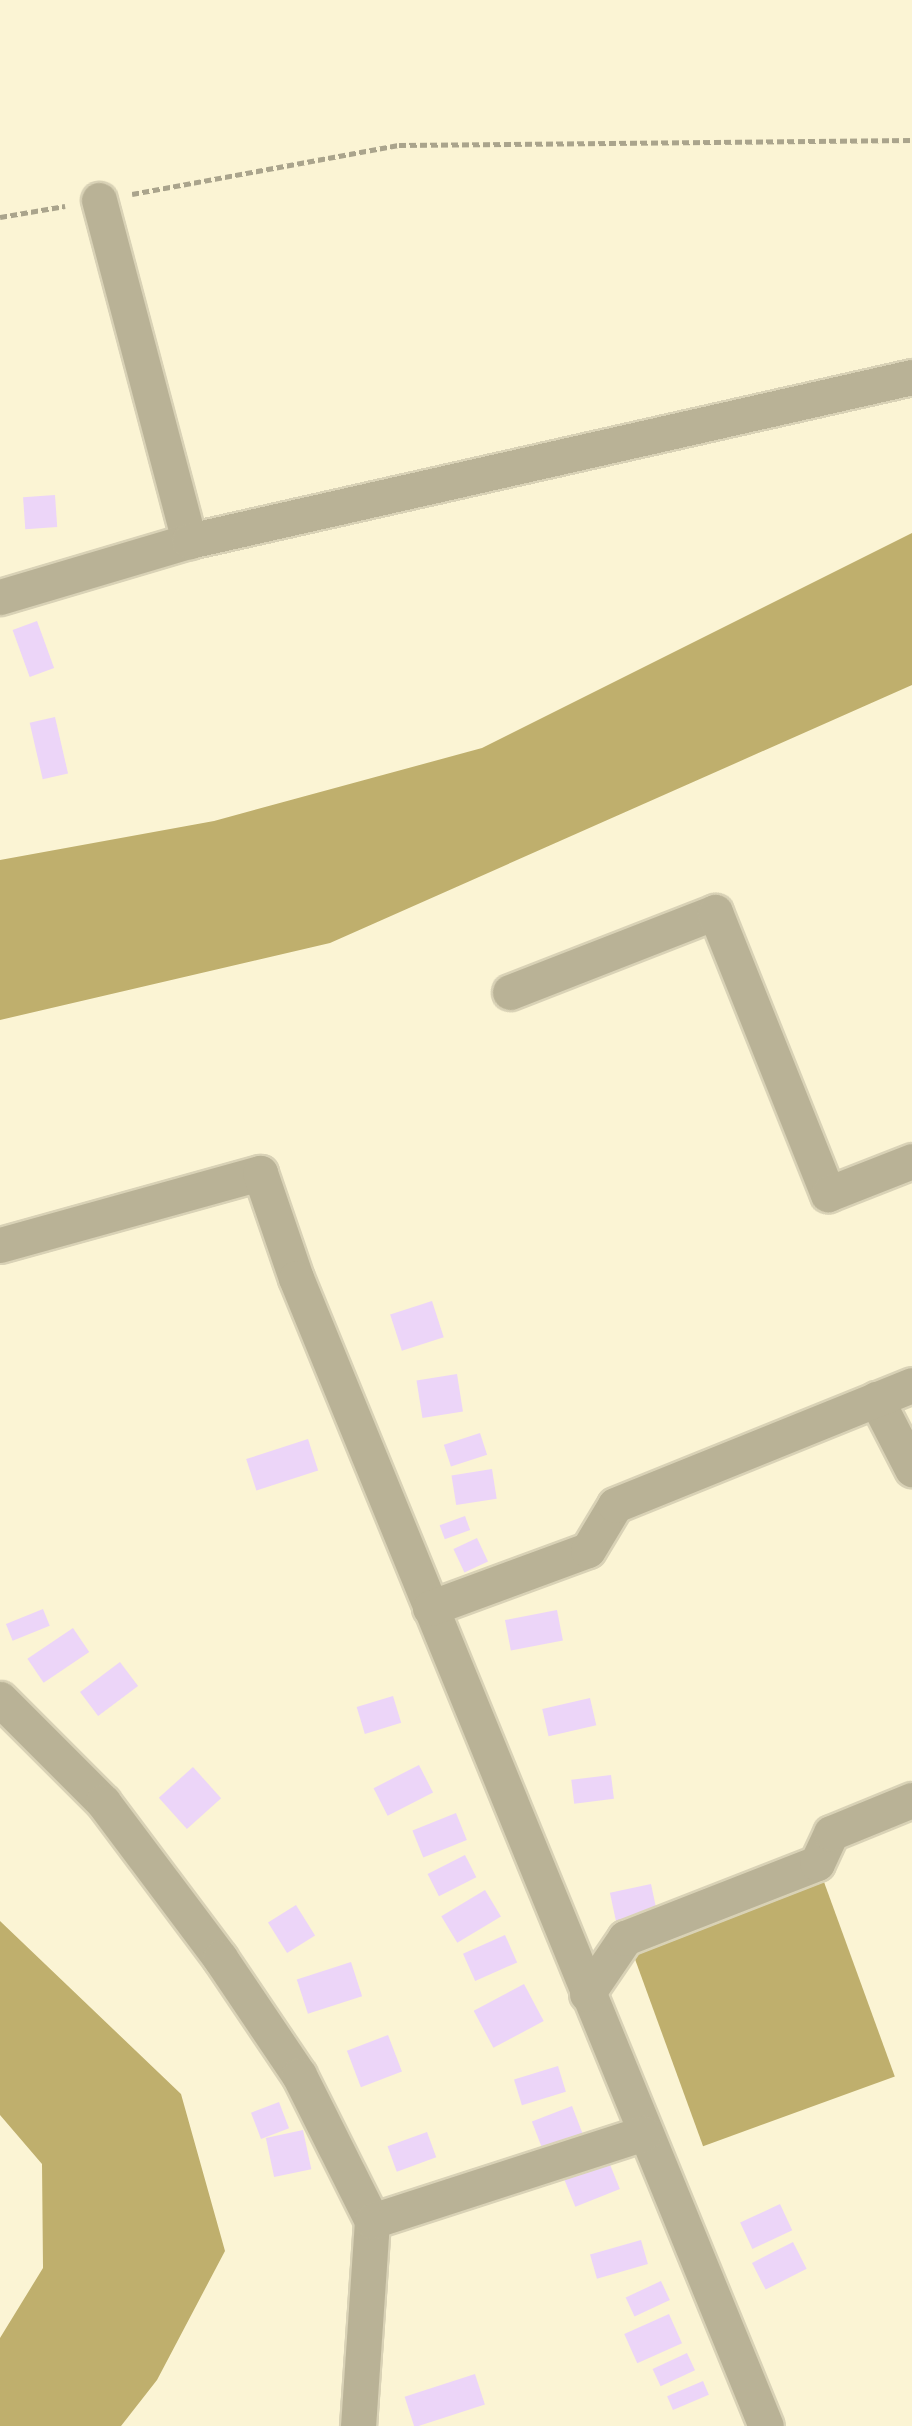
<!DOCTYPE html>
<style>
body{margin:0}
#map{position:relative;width:912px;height:2426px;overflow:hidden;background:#fbf4d4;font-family:"Times New Roman",serif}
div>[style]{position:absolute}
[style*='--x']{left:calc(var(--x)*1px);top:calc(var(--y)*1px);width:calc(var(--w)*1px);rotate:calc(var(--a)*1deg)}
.water>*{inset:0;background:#bfaf6d;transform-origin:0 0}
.building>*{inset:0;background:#ecd5f8;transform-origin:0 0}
.path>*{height:4.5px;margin-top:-2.25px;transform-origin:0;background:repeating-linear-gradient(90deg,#aaa48c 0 7px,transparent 0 10.5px)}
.roads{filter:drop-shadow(2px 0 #d9d2b6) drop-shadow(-2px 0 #d9d2b6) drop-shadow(0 2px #d9d2b6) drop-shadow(0 -2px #d9d2b6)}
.minor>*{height:35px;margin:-17.5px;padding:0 17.5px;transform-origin:17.5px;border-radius:17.5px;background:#b9b296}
span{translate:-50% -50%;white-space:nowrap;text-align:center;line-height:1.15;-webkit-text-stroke:5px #fbf4d4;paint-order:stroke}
</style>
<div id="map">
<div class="water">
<i style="clip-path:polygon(912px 533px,912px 685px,330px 943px,0 1020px,0 860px,214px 821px,482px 748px)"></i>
<i style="left:824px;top:1882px;width:207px;height:204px;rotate:70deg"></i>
<i style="clip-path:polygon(0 1921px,181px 2094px,225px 2251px,157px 2380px,121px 2426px,0 2426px,0 2338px,43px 2268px,42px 2164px,0 2115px)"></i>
</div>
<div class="building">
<i style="left:55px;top:495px;width:32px;height:32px;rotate:86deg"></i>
<i style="left:37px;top:621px;width:50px;height:26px;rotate:70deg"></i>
<i style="left:55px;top:717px;width:58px;height:26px;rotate:77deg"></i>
<i style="left:432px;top:1301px;width:38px;height:44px;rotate:72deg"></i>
<i style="left:457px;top:1374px;width:38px;height:41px;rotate:81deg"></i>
<i style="left:480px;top:1433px;width:23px;height:38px;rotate:72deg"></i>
<i style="left:308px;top:1439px;width:33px;height:65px;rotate:72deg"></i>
<i style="left:492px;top:1469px;width:30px;height:41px;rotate:81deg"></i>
<i style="left:465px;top:1516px;width:15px;height:27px;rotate:70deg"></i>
<i style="left:477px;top:1538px;width:26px;height:26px;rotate:65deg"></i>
<i style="left:43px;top:1609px;width:18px;height:40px;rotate:68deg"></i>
<i style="left:557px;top:1610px;width:31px;height:53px;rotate:79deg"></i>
<i style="left:73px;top:1628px;width:29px;height:55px;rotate:56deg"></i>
<i style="left:120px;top:1662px;width:30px;height:50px;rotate:53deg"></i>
<i style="left:393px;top:1696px;width:28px;height:38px;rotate:73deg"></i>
<i style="left:590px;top:1698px;width:28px;height:49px;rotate:77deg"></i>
<i style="left:419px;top:1765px;width:31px;height:51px;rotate:63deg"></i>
<i style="left:193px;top:1767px;width:42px;height:46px;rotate:48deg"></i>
<i style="left:611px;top:1775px;width:24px;height:40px;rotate:83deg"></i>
<i style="left:456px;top:1813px;width:29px;height:47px;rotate:68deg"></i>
<i style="left:465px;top:1855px;width:25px;height:42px;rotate:63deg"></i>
<i style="left:651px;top:1884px;width:29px;height:42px;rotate:78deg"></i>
<i style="left:485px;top:1890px;width:31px;height:51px;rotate:59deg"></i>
<i style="left:296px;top:1905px;width:36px;height:33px;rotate:58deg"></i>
<i style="left:505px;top:1935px;width:30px;height:46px;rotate:66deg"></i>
<i style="left:351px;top:1962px;width:36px;height:57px;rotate:72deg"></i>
<i style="left:524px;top:1984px;width:42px;height:57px;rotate:62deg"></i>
<i style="left:388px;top:2035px;width:39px;height:44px;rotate:69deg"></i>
<i style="left:558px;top:2066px;width:27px;height:46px;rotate:73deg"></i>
<i style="left:279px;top:2102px;width:28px;height:30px;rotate:69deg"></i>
<i style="left:572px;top:2106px;width:30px;height:43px;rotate:69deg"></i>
<i style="left:303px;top:2130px;width:40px;height:38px;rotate:78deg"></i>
<i style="left:427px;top:2132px;width:27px;height:42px;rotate:70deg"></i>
<i style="left:609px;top:2162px;width:29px;height:48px;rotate:68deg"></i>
<i style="left:780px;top:2204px;width:29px;height:44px;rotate:65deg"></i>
<i style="left:641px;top:2240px;width:25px;height:53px;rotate:74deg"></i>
<i style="left:793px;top:2242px;width:30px;height:46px;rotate:63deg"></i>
<i style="left:661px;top:2281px;width:21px;height:39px;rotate:65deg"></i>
<i style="left:669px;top:2314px;width:32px;height:49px;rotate:66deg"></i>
<i style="left:687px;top:2353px;width:19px;height:38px;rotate:65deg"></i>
<i style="left:475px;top:2374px;width:32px;height:74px;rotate:72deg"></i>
<i style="left:703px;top:2381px;width:15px;height:39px;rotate:67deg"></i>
</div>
<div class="path">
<i style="--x:132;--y:194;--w:271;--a:-10.4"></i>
<i style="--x:399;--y:145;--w:513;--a:-0.56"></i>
<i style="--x:0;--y:217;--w:66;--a:-9.6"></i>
</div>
<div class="roads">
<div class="minor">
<i style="--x:99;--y:200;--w:353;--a:75.2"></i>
<i style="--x:0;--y:597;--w:197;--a:-16.5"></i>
<i style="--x:189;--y:541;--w:741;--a:-12.78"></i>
<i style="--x:510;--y:992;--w:220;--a:-21.3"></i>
<i style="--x:715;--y:912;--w:304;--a:68.2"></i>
<i style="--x:828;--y:1194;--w:90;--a:-21.4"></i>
<i style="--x:0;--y:1245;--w:270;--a:-15.5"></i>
<i style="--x:260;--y:1173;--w:111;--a:71.1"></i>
<i style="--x:296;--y:1278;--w:1240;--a:67.74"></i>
<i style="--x:876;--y:1399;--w:79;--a:62.8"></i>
<i style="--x:430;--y:1608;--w:168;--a:-20.2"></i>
<i style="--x:588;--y:1550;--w:52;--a:-59"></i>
<i style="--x:615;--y:1505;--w:320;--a:-22"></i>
<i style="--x:0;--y:1699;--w:146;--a:45"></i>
<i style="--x:103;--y:1802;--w:195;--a:53.1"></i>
<i style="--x:220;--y:1958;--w:141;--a:56"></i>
<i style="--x:299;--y:2075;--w:163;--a:63.4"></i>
<i style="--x:372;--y:2221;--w:205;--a:93.9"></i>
<i style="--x:587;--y:1994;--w:68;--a:-55.8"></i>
<i style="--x:625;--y:1938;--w:206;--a:-21.3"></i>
<i style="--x:817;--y:1863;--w:33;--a:-65"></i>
<i style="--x:831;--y:1833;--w:87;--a:-22.2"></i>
<i style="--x:372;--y:2221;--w:286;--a:-17.9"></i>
</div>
</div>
</div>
